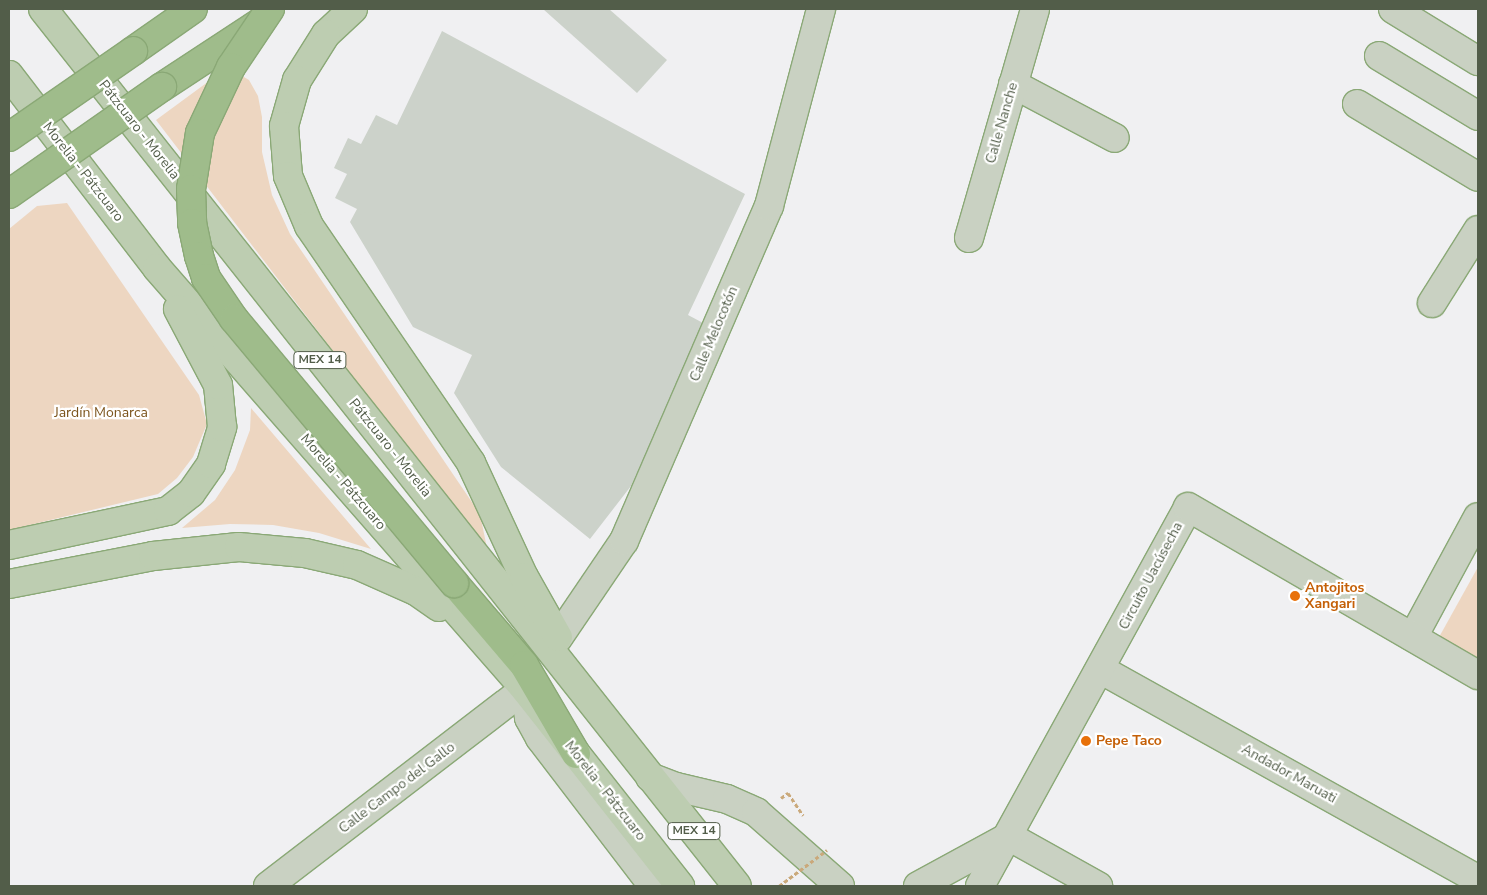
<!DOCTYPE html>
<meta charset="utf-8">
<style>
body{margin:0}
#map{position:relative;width:1487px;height:895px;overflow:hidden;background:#f0f0f2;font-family:"Nunito Sans",sans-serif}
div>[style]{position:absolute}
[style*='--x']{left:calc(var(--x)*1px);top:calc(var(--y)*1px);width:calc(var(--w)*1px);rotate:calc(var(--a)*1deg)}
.green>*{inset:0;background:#edd6c1}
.building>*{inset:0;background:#ccd2ca}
.path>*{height:3px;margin-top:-1.5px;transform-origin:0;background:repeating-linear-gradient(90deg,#caa97b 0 4px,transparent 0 6.5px)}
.roads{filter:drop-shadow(1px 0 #8aa876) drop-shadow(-1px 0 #8aa876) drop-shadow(0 1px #8aa876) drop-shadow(0 -1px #8aa876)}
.minor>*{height:28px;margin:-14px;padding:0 14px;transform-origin:14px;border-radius:14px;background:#c9d1c2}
.major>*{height:28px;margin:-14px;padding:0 14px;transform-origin:14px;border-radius:14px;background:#bdcdb1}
.highway>*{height:28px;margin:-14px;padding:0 14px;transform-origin:14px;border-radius:14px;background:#9fbc8b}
.path-bridge>*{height:3px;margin-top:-1.5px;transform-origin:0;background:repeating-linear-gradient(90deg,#caa97b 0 4px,transparent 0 6.5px)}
.bridges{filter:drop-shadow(1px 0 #8aa876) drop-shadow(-1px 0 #8aa876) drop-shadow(0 1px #8aa876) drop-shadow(0 -1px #8aa876)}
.highway-bridge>*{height:28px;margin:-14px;padding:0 14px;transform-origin:14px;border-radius:14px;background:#9fbc8b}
.dots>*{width:14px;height:14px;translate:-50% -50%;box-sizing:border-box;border:2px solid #fff;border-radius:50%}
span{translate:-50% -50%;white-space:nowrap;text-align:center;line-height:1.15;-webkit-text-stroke:4.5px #fff;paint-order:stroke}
.shield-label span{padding:1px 4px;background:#fff;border:1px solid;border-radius:4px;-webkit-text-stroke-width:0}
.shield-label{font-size:12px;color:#525d49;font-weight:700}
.street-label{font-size:14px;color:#525d49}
.park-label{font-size:14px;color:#7b541c}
.food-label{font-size:14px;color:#c56008;font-weight:700}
.left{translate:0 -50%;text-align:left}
.frame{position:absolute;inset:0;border:10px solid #525d49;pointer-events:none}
</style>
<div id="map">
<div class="green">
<i style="clip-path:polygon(220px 73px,237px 73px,249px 80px,258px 96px,262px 117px,262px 152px,272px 195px,290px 234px,480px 514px,488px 553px,156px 120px)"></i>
<i style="clip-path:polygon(67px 203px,199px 395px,207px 424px,193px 457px,177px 478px,158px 494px,9px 530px,9px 229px,37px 206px)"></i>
<i style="clip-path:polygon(251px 408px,371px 549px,319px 533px,273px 525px,230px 524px,182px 528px,215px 500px,235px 470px,250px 430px)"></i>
<i style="clip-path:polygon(1478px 567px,1478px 661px,1438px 639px)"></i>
</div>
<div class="building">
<i style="clip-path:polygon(543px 9px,609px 9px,667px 60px,637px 93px)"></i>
<i style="clip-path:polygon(442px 31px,745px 194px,688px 315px,705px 324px,631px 486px,590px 539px,501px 467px,454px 393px,472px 355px,413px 327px,350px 222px,357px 209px,335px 198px,347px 174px,334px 168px,348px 138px,361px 144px,376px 115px,397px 125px)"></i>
</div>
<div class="path">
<i style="--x:781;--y:798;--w:9;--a:-36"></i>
<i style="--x:788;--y:793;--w:27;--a:56"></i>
</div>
<div class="roads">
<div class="minor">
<i style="--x:1393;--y:9;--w:100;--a:31.5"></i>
<i style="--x:1379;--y:56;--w:116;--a:31.2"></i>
<i style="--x:1013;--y:84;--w:115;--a:27.9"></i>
<i style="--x:1357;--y:104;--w:141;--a:31.1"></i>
<i style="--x:969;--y:238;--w:238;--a:-73.9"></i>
<i style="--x:1432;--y:303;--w:86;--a:-57.8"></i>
<i style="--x:1413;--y:637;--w:136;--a:-61.6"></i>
<i style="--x:558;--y:638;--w:117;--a:-55.8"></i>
<i style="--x:624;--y:541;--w:365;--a:-66.6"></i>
<i style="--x:769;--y:206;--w:204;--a:-75.2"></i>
<i style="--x:1100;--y:669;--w:432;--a:29.1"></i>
<i style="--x:525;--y:689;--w:29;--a:82"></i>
<i style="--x:529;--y:718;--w:23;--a:61"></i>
<i style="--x:540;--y:738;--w:186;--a:52.6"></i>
<i style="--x:650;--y:777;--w:28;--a:21"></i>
<i style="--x:676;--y:787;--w:52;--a:13.2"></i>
<i style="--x:727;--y:799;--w:32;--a:24"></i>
<i style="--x:756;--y:812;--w:112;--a:41.4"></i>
<i style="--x:1010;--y:837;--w:101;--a:29.1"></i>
<i style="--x:268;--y:886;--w:324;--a:-37.5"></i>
<i style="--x:918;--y:886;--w:102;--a:-28.6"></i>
<i style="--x:980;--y:886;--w:432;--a:-61.2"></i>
<i style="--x:1188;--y:507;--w:335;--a:30.1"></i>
</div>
<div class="major">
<i style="--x:43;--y:9;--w:1118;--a:51.64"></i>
<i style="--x:353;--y:9;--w:37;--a:137"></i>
<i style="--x:326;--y:34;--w:54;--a:122.2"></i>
<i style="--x:297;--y:80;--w:48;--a:105.8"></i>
<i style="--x:284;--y:126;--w:50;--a:85.4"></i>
<i style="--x:288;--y:176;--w:54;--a:67.2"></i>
<i style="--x:309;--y:226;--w:287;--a:55.6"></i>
<i style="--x:471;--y:463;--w:126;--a:65.1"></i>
<i style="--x:524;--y:577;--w:69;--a:60.5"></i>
<i style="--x:9;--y:75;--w:243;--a:52.5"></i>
<i style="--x:157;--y:268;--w:559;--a:48.84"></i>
<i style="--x:525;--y:689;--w:251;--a:51.8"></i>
<i style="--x:9;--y:545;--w:163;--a:-12.1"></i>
<i style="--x:168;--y:511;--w:29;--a:-38"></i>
<i style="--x:191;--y:493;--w:35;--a:-55"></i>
<i style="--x:211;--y:464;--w:39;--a:-73"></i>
<i style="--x:222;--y:427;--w:42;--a:-95.4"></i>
<i style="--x:218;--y:385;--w:86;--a:-117.8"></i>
<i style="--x:9;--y:584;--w:147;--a:-11"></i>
<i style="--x:153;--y:556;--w:86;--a:-6"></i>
<i style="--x:239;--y:547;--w:66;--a:5.2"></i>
<i style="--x:305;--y:553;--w:53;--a:13"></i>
<i style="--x:357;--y:565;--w:64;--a:23.8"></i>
<i style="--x:416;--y:591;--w:28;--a:35"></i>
</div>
<div class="highway">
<i style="--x:133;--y:51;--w:73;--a:-35"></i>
<i style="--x:162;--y:87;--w:118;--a:-33.3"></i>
<i style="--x:454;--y:583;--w:108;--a:49.5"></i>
<i style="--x:524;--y:665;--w:103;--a:59.7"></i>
</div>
</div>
<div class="path-bridge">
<i style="--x:779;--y:886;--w:60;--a:-36.9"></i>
</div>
<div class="bridges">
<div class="highway-bridge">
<i style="--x:270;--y:9;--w:70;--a:123.9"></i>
<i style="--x:231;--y:67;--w:73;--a:115.2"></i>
<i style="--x:200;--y:133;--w:57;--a:99.1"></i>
<i style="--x:191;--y:189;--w:34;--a:88"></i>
<i style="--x:192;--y:223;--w:34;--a:78"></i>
<i style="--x:199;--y:256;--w:23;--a:72"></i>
<i style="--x:206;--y:278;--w:50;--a:55.7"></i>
<i style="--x:234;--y:319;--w:344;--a:50.2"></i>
<i style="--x:9;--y:137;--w:151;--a:-34.7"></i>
<i style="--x:9;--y:194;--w:187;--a:-35"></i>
</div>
</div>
<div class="dots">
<i style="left:1295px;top:596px;background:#e8710a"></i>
<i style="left:1086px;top:741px;background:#e8710a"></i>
</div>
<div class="shield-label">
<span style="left:320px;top:360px">MEX 14</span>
<span style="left:694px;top:831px">MEX 14</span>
</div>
<div class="street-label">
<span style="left:1002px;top:123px;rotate:-74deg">Calle Nanche</span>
<span style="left:139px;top:130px;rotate:52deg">Pátzcuaro - Morelia</span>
<span style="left:83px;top:172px;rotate:52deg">Morelia - Pátzcuaro</span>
<span style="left:714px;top:334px;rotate:-67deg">Calle Melocotón</span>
<span style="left:390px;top:448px;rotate:51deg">Pátzcuaro - Morelia</span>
<span style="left:343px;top:482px;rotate:49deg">Morelia - Pátzcuaro</span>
<span style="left:1151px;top:576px;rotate:-62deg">Circuito Uacúsecha</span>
<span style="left:1289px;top:774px;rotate:29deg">Andador Maruati</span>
<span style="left:397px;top:788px;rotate:-37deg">Calle Campo del Gallo</span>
<span style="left:605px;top:791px;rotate:52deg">Morelia - Pátzcuaro</span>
</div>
<div class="park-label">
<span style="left:101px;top:413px">Jardín Monarca</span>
</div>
<div class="food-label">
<span class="left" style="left:1305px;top:596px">Antojitos<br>Xangari</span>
<span class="left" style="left:1096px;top:741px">Pepe Taco</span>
</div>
<div class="frame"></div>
</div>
